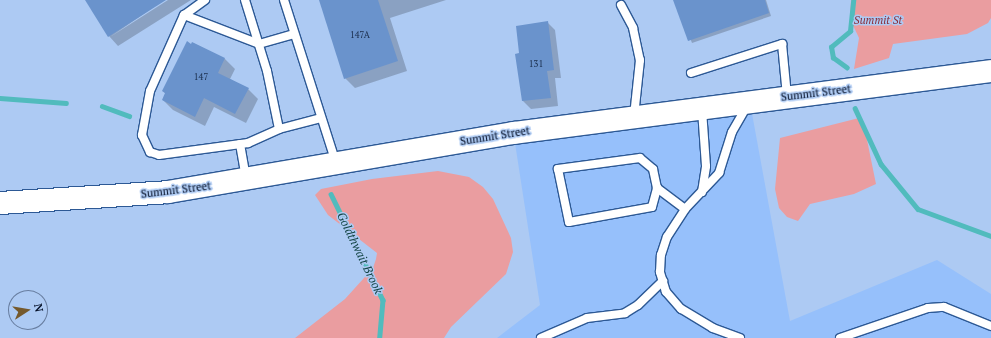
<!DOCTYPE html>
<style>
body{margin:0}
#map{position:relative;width:991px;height:338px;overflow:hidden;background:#adcaf3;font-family:"PT Serif",serif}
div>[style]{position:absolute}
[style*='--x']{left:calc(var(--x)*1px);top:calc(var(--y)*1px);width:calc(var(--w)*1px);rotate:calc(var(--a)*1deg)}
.built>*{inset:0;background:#96c0fb}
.green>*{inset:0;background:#ea9da0}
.shadow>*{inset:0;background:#0003}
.stream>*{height:4.5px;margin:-2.25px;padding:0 2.25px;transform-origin:2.25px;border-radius:2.25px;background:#51bbbd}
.building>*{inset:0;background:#6a93cc}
.roads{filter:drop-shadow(1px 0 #2d5995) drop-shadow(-1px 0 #2d5995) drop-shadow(0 1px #2d5995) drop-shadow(0 -1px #2d5995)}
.lane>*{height:8px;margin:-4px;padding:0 4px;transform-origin:4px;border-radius:4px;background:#fff}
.secondary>*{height:22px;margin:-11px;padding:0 11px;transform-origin:11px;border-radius:11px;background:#fff}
span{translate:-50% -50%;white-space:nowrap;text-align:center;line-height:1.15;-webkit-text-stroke:3px #adcaf3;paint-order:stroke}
.number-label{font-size:9px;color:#1a2e4d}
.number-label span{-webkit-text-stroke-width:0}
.park-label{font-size:11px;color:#892c38;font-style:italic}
.street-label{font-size:11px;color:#000c23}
.water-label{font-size:12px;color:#144546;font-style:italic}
.north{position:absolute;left:8px;top:290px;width:40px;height:40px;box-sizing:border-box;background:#adcaf3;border:1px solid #687ea0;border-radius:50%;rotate:78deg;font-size:11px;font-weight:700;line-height:16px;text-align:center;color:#000c23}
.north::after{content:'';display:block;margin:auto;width:14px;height:18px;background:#75592c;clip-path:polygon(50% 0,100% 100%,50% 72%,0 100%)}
</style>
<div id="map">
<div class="built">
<i style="clip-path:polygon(751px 108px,790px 321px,937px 260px,991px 294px,991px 338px,497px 338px,540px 305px,515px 143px)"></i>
</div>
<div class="green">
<i style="clip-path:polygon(851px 0,991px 0,991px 18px,988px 23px,967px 34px,893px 44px,889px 58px,854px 69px,859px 38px,850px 19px)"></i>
<i style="clip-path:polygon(859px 118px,865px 130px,876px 184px,854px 194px,810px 204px,798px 221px,787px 217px,779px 208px,775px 189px,780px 138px)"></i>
<i style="clip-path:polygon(438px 171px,469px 177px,483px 187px,493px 199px,511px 238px,513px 252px,506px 274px,451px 327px,444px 338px,295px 338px,345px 299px,373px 268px,376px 259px,377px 253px,328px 215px,315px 195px,321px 189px,372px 179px)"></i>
</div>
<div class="shadow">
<i style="clip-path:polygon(86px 0,164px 0,110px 37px,168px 0,191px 0,118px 46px,109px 36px)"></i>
<i style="clip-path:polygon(320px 0,446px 0,390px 18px,407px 71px,355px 88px,345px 78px)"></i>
<i style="clip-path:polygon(675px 0,766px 0,771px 16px,692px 43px)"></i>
<i style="clip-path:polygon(547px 22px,555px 30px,561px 78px,555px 78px,558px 106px,531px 109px,523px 101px,516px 55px,520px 54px)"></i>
<i style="clip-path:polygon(193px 43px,225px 59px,235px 69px,230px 79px,248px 89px,258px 99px,246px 123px,214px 107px,205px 126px,173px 110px,163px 100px,166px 94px,163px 91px)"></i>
</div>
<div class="stream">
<i style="--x:847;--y:68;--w:17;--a:-144"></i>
<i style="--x:833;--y:58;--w:11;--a:-100"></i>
<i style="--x:831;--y:47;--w:25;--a:-40"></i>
<i style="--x:850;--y:31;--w:31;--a:-84"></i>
<i style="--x:0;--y:98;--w:66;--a:4.3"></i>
<i style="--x:102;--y:106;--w:29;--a:20"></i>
<i style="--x:855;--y:108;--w:62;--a:65.1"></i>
<i style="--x:881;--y:164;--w:58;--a:50.6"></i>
<i style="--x:918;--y:209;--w:78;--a:20.3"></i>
<i style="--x:331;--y:194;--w:118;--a:63.9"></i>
<i style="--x:383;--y:300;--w:38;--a:95"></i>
</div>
<div class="building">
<i style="clip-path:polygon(85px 0,166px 0,108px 37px)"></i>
<i style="clip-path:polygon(319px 0,378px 0,398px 61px,344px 79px)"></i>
<i style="clip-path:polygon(673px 0,765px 0,769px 13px,688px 41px)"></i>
<i style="clip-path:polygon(548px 21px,554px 70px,547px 71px,551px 98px,522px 101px,515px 54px,519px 53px,516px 26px)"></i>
<i style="clip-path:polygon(187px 41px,191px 44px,192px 42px,225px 58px,218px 73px,249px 88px,235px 114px,204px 98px,195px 117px,162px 100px,165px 93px,162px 91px)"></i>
</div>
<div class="roads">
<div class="lane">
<i style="--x:205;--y:0;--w:26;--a:144"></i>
<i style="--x:184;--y:15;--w:83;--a:114.1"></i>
<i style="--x:150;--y:91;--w:45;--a:100.3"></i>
<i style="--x:142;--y:135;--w:19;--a:65"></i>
<i style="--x:150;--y:152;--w:9;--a:18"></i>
<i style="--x:159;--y:155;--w:90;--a:-7.7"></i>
<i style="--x:248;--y:143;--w:34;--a:-24"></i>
<i style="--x:245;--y:0;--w:74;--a:72.8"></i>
<i style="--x:267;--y:71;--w:59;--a:78.3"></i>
<i style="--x:279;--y:129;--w:43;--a:-14.7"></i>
<i style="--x:284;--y:0;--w:171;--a:72.3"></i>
<i style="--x:621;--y:5;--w:26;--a:62"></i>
<i style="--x:633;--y:28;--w:33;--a:78"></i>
<i style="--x:640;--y:60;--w:56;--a:96.1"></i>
<i style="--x:184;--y:15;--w:80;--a:21.1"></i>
<i style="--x:259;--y:44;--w:36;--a:-16"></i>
<i style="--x:691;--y:73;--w:96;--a:-17.7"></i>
<i style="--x:782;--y:44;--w:52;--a:84.5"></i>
<i style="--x:240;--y:144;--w:34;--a:80"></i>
<i style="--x:657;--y:188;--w:19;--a:-102"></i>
<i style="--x:653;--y:169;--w:17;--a:-140"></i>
<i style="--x:640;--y:158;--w:83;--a:172.4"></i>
<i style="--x:558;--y:169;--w:54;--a:78.3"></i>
<i style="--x:569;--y:222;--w:84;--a:-10.2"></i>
<i style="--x:652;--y:207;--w:20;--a:-75"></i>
<i style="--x:657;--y:188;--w:35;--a:37"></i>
<i style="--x:702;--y:192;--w:26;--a:-81"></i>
<i style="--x:706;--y:166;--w:56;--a:-94.1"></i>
<i style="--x:541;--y:338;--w:50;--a:-23.5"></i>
<i style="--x:587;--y:318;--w:38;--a:-7"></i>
<i style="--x:625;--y:313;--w:15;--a:-32"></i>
<i style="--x:638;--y:305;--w:35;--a:-44"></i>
<i style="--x:740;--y:338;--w:29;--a:-160"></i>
<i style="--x:713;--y:328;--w:37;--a:-149"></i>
<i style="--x:681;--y:309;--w:23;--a:-131"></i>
<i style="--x:666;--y:292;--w:21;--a:-107"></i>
<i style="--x:660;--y:272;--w:17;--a:-87"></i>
<i style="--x:661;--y:255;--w:19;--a:-72"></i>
<i style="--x:667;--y:237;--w:33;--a:-57"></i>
<i style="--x:685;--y:209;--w:50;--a:-46.6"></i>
<i style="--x:719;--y:173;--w:43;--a:-72.4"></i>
<i style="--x:732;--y:132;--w:30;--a:-60"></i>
<i style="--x:840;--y:338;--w:93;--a:-18.8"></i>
<i style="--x:928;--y:308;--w:16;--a:-4"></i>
<i style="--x:944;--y:307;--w:51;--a:22"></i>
</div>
<div class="secondary">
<i style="--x:0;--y:203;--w:168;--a:-3.7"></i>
<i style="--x:168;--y:192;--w:351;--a:-9.7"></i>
<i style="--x:514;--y:133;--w:481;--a:-7.4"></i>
</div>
</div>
<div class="number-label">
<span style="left:360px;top:35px">147A</span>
<span style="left:536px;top:64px">131</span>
<span style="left:201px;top:77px">147</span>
</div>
<div class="park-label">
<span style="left:878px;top:20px">Summit St</span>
</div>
<div class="street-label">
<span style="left:816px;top:93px;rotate:-7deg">Summit Street</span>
<span style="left:495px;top:136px;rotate:-9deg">Summit Street</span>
<span style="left:176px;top:190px;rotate:-7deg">Summit Street</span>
</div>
<div class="water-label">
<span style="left:360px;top:253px;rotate:64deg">Goldthwait Brook</span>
</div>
<div class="north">N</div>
</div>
